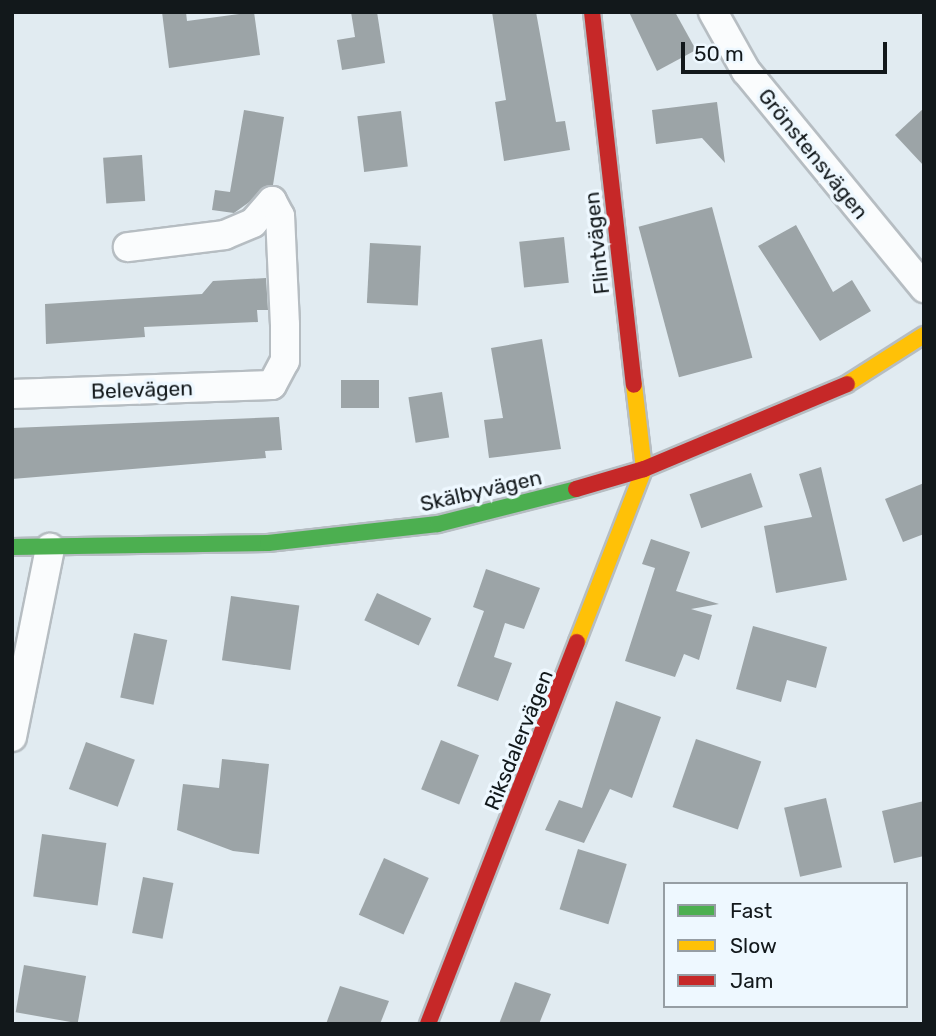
<!DOCTYPE html>
<meta charset="utf-8">
<style>
body{margin:0}
#map{position:relative;width:936px;height:1036px;overflow:hidden;background:#e1ebf1;font-family:Rubik,sans-serif}
div>[style]{position:absolute}
[style*='--x']{left:calc(var(--x)*1px);top:calc(var(--y)*1px);width:calc(var(--w)*1px);rotate:calc(var(--a)*1deg)}
.building>*{inset:0;background:#9ca4a7;transform-origin:0 0}
.roads{filter:drop-shadow(2px 0 #b6bdc2) drop-shadow(-2px 0 #b6bdc2) drop-shadow(0 2px #b6bdc2) drop-shadow(0 -2px #b6bdc2)}
.street>*{height:28px;margin:-14px;padding:0 14px;transform-origin:14px;border-radius:14px;background:#fafcfd}
.fast>*{height:16px;margin:-8px;padding:0 8px;transform-origin:8px;border-radius:8px;background:#4caf50}
.slow>*{height:16px;margin:-8px;padding:0 8px;transform-origin:8px;border-radius:8px;background:#ffc107}
.jam>*{height:16px;margin:-8px;padding:0 8px;transform-origin:8px;border-radius:8px;background:#c62828}
span{translate:-50% -50%;white-space:nowrap;text-align:center;line-height:1.15;-webkit-text-stroke:7px #eef8ff;paint-order:stroke}
.street-label{font-size:21px;color:#12181b}
.frame{position:absolute;inset:0;border:14px solid #12181b;pointer-events:none}
.legend{position:absolute;left:663px;top:882px;width:245px;height:126px;box-sizing:border-box;background:#eef8ff;border:2px solid #969ea4;margin:0;padding:9px 12px;list-style:none;font-size:21px;color:#12181b}
.legend li{display:flex;align-items:center;gap:14px;height:35px}
.legend b{width:35px;border:2px solid #969ea4}
.scale{position:absolute;left:681px;top:42px;width:206px;height:32px;box-sizing:border-box;border:4px solid #12181b;border-top:0;padding-left:9px;font-size:21px;line-height:24px;white-space:nowrap;color:#12181b;-webkit-text-stroke:5px #eef8ff;paint-order:stroke}
</style>
<div id="map">
<div class="building">
<i style="clip-path:polygon(162px 12px,186px 12px,187px 21px,254px 12px,260px 55px,169px 68px)"></i>
<i style="clip-path:polygon(351px 12px,377px 12px,385px 63px,342px 70px,337px 40px,355px 37px)"></i>
<i style="clip-path:polygon(492px 12px,536px 12px,556px 122px,565px 121px,570px 150px,504px 161px,495px 102px,506px 100px)"></i>
<i style="clip-path:polygon(629px 12px,675px 12px,696px 50px,657px 71px)"></i>
<i style="clip-path:polygon(717px 102px,725px 163px,702px 138px,656px 144px,652px 110px)"></i>
<i style="clip-path:polygon(924px 108px,924px 166px,895px 135px)"></i>
<i style="clip-path:polygon(244px 110px,284px 117px,273px 185px,234px 213px,212px 210px,215px 190px,230px 192px)"></i>
<i style="left:401px;top:111px;width:56px;height:44px;rotate:83deg"></i>
<i style="left:142px;top:155px;width:46px;height:39px;rotate:86deg"></i>
<i style="left:712px;top:207px;width:156px;height:76px;rotate:75deg"></i>
<i style="clip-path:polygon(796px 225px,833px 292px,852px 280px,871px 311px,820px 341px,758px 246px)"></i>
<i style="left:564px;top:237px;width:46px;height:45px;rotate:84deg"></i>
<i style="left:370px;top:243px;width:51px;height:60px;rotate:3deg"></i>
<i style="clip-path:polygon(266px 278px,268px 310px,257px 310px,258px 322px,144px 327px,145px 337px,46px 344px,45px 304px,202px 294px,213px 281px)"></i>
<i style="clip-path:polygon(542px 339px,561px 449px,489px 458px,484px 420px,503px 418px,491px 348px)"></i>
<i style="left:341px;top:380px;width:38px;height:28px"></i>
<i style="left:442px;top:392px;width:46px;height:34px;rotate:81deg"></i>
<i style="clip-path:polygon(279px 417px,282px 450px,265px 451px,266px 458px,12px 479px,12px 428px)"></i>
<i style="clip-path:polygon(821px 467px,847px 580px,776px 593px,764px 526px,812px 517px,799px 474px)"></i>
<i style="left:751px;top:473px;width:36px;height:65px;rotate:71deg"></i>
<i style="clip-path:polygon(924px 483px,924px 534px,903px 542px,885px 499px)"></i>
<i style="clip-path:polygon(651px 539px,690px 552px,676px 591px,719px 604px,691px 609px,712px 615px,699px 660px,684px 654px,675px 677px,625px 661px,655px 568px,642px 564px)"></i>
<i style="clip-path:polygon(486px 569px,540px 588px,524px 629px,505px 623px,494px 657px,512px 663px,498px 701px,457px 686px,484px 611px,473px 607px)"></i>
<i style="left:377px;top:593px;width:60px;height:30px;rotate:25deg"></i>
<i style="left:231px;top:596px;width:69px;height:65px;rotate:8deg"></i>
<i style="clip-path:polygon(753px 626px,827px 647px,816px 688px,787px 680px,781px 702px,736px 689px)"></i>
<i style="left:134px;top:633px;width:34px;height:66px;rotate:12deg"></i>
<i style="clip-path:polygon(616px 701px,661px 717px,632px 798px,610px 789px,584px 843px,545px 830px,559px 800px,582px 808px)"></i>
<i style="left:696px;top:739px;width:69px;height:72px;rotate:19deg"></i>
<i style="left:441px;top:740px;width:41px;height:53px;rotate:22deg"></i>
<i style="left:86px;top:742px;width:52px;height:50px;rotate:20deg"></i>
<i style="clip-path:polygon(222px 759px,269px 764px,259px 854px,233px 851px,177px 830px,183px 784px,219px 788px)"></i>
<i style="left:826px;top:798px;width:71px;height:43px;rotate:77deg"></i>
<i style="clip-path:polygon(924px 801px,924px 856px,894px 863px,882px 811px)"></i>
<i style="left:42px;top:834px;width:65px;height:63px;rotate:8deg"></i>
<i style="left:578px;top:849px;width:51px;height:63px;rotate:17deg"></i>
<i style="left:384px;top:858px;width:49px;height:62px;rotate:24deg"></i>
<i style="left:143px;top:877px;width:31px;height:57px;rotate:11deg"></i>
<i style="left:24px;top:965px;width:63px;height:48px;rotate:10deg"></i>
<i style="clip-path:polygon(515px 982px,551px 994px,539px 1024px,499px 1024px)"></i>
<i style="clip-path:polygon(340px 986px,389px 1001px,380px 1024px,326px 1024px)"></i>
</div>
<div class="roads">
<div class="street">
<i style="--x:713;--y:12;--w:68;--a:60.8"></i>
<i style="--x:746;--y:71;--w:281;--a:50.6"></i>
<i style="--x:12;--y:394;--w:260;--a:-2"></i>
<i style="--x:272;--y:385;--w:27;--a:-62"></i>
<i style="--x:285;--y:361;--w:36;--a:-90"></i>
<i style="--x:285;--y:325;--w:109;--a:-92.6"></i>
<i style="--x:280;--y:216;--w:17;--a:-118"></i>
<i style="--x:272;--y:201;--w:29;--a:131"></i>
<i style="--x:253;--y:223;--w:30;--a:157"></i>
<i style="--x:225;--y:235;--w:98;--a:172.9"></i>
<i style="--x:12;--y:737;--w:193;--a:-78.6"></i>
</div>
<div class="fast">
<i style="--x:12;--y:547;--w:256;--a:-0.9"></i>
<i style="--x:268;--y:543;--w:171;--a:-6.4"></i>
<i style="--x:438;--y:524;--w:142;--a:-14.2"></i>
</div>
<div class="slow">
<i style="--x:847;--y:384;--w:91;--a:-32.5"></i>
<i style="--x:577;--y:642;--w:186;--a:-68.8"></i>
<i style="--x:644;--y:469;--w:85;--a:-96.8"></i>
</div>
<div class="jam">
<i style="--x:592;--y:12;--w:375;--a:83.6"></i>
<i style="--x:576;--y:489;--w:71;--a:-16.4"></i>
<i style="--x:644;--y:469;--w:220;--a:-22.7"></i>
<i style="--x:428;--y:1024;--w:410;--a:-68.7"></i>
</div>
</div>
<div class="street-label">
<span style="left:813px;top:154px;rotate:51deg">Grönstensvägen</span>
<span style="left:597px;top:243px;rotate:-96deg">Flintvägen</span>
<span style="left:142px;top:390px;rotate:-2deg">Belevägen</span>
<span style="left:481px;top:491px;rotate:-13deg">Skälbyvägen</span>
<span style="left:519px;top:740px;rotate:-68deg">Riksdalervägen</span>
</div>
<div class="frame"></div>
<ul class="legend">
<li><b style="height:9px;background:#4caf50"></b>Fast</li>
<li><b style="height:9px;background:#ffc107"></b>Slow</li>
<li><b style="height:9px;background:#c62828"></b>Jam</li>
</ul>
<div class="scale">50 m</div>
</div>
